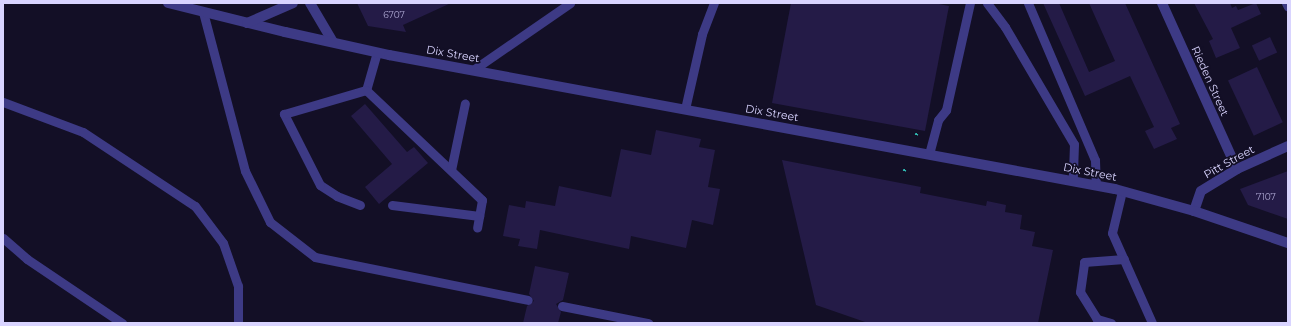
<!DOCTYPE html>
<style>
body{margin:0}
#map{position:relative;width:1291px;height:326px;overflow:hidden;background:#130f26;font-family:Montserrat,sans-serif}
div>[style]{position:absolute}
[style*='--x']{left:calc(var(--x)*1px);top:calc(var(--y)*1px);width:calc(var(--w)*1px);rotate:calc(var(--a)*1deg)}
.building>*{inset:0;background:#241b47;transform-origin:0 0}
.path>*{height:2.5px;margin-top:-1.25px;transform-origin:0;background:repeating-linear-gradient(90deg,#2fb8b0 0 2px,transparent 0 5px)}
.service>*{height:9px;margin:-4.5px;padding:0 4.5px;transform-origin:4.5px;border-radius:4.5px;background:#3d3a85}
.minor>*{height:10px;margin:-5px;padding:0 5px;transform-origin:5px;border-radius:5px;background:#3d3a85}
.tertiary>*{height:10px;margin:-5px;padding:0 5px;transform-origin:5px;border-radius:5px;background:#3d3a85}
span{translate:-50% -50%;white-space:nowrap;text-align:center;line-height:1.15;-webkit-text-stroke:3.5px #130f26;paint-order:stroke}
.number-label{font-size:9px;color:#aca6d1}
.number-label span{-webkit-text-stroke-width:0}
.street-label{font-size:11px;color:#d9d4ff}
.frame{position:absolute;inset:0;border:4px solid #d9d4ff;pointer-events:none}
</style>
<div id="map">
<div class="building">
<i style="clip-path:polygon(357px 3px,451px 3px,403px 25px,406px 32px,368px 26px)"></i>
<i style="clip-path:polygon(791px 3px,934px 3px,949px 6px,925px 131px,772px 103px)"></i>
<i style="clip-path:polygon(1043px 3px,1059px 3px,1089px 72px,1115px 61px,1089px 3px,1125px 3px,1180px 124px,1171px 128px,1177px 139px,1154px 149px,1145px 131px,1154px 127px,1130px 76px,1085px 96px)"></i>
<i style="clip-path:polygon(1194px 3px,1230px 3px,1232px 8px,1236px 6px,1238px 10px,1256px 3px,1261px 14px,1231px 28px,1240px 48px,1216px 58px,1209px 41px,1213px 39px)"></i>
<i style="left:1270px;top:37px;width:17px;height:20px;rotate:65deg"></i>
<i style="left:1257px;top:67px;width:61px;height:32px;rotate:65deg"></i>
<i style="clip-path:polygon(365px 104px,407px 152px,414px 147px,428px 163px,379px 204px,365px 187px,392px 164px,351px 116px)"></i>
<i style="clip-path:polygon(656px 130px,701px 139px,699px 147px,715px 150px,708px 187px,720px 189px,713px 225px,692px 220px,686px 248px,631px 236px,629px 249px,540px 230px,537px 249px,518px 246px,520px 239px,503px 236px,509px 205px,525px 208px,526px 201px,555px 206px,559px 186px,611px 197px,621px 149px,651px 155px)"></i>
<i style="clip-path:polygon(782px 160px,921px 187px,920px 193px,986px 206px,987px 201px,1006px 205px,1005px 212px,1022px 215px,1020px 229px,1035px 232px,1032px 246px,1053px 250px,1038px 323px,868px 323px,816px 305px)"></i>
<i style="clip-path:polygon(1288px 171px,1288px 219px,1248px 205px,1240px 189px)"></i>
<i style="clip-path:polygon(535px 266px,569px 273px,563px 300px,556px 304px,561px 312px,558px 323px,523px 323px,527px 306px,534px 301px,529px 294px)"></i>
</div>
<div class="path">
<i style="--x:916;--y:135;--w:3;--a:-72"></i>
<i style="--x:904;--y:171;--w:3;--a:-72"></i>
</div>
<div class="service">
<i style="--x:987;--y:3;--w:30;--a:53"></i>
<i style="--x:1005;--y:27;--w:136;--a:59.5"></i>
<i style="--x:1074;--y:144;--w:37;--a:92"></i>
<i style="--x:1028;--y:3;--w:171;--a:66.9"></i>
<i style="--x:1095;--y:160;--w:25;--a:88"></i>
<i style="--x:1286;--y:3;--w:4;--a:63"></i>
<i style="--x:203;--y:12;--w:164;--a:75.2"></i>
<i style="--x:245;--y:171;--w:57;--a:63.9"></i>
<i style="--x:270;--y:222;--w:57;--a:37.9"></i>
<i style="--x:315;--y:257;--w:217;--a:11.4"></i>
<i style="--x:377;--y:52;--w:40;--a:106"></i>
<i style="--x:366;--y:90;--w:160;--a:43.5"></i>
<i style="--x:482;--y:200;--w:28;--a:100"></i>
<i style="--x:473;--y:70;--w:118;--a:-34.6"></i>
<i style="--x:3;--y:102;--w:85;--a:20.6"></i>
<i style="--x:83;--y:132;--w:134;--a:33.5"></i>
<i style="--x:195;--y:206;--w:46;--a:52.9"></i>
<i style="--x:223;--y:243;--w:46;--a:70.8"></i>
<i style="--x:238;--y:286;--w:37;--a:90"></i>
<i style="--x:685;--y:109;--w:77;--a:-77.2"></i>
<i style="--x:702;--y:34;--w:33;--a:-69"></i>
<i style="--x:929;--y:154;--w:35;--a:-75"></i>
<i style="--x:938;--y:120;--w:13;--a:-51"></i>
<i style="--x:946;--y:110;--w:110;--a:-77.4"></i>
<i style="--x:451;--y:170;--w:68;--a:-78.2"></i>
<i style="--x:1122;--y:191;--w:43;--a:103.4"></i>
<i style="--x:1112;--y:233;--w:98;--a:66"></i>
<i style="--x:360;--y:205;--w:25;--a:-159"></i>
<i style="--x:337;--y:196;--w:20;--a:-147"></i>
<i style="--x:320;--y:185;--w:80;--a:-116.9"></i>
<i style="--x:284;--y:114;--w:85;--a:-16.3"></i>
<i style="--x:392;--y:205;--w:88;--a:7.2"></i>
<i style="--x:3;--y:238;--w:32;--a:41"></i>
<i style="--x:27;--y:259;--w:115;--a:34"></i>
<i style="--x:562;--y:306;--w:88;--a:11.2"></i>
<i style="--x:1111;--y:323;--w:15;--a:-164"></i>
<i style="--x:1097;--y:319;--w:32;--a:-122"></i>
<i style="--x:1080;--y:292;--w:30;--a:-82"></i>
<i style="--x:1084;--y:262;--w:40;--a:-4.3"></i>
</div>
<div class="minor">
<i style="--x:310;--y:3;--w:45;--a:59.5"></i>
<i style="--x:1162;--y:3;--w:182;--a:65.7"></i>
<i style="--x:1194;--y:211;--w:21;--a:-71"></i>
<i style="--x:1201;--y:191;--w:42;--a:-31.4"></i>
<i style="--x:1237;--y:169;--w:56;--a:-24.3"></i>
</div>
<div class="tertiary">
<i style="--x:168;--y:3;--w:121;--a:13.9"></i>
<i style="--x:285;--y:32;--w:107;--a:12.5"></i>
<i style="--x:389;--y:55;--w:738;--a:10.46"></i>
<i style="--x:1115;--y:189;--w:82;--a:15.6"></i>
<i style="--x:1194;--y:211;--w:99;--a:18.8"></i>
<i style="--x:247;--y:23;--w:50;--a:-23.5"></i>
</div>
<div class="number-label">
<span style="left:394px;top:15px">6707</span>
<span style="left:1266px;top:197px">7107</span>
</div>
<div class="street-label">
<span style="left:453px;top:54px;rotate:10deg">Dix Street</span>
<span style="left:1210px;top:81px;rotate:66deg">Rieden Street</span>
<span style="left:772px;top:113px;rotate:10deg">Dix Street</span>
<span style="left:1229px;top:162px;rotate:-29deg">Pitt Street</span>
<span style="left:1090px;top:172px;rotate:11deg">Dix Street</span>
</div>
<div class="frame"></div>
</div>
